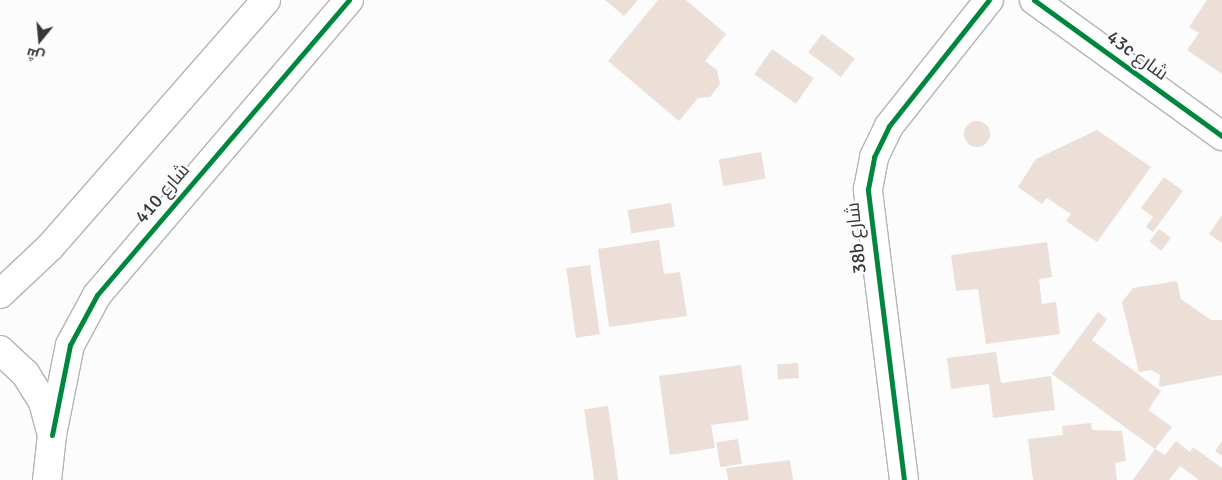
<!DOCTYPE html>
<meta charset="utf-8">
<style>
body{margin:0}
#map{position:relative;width:1222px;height:480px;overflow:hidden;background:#fcfcfd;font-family:Signika,Cairo,sans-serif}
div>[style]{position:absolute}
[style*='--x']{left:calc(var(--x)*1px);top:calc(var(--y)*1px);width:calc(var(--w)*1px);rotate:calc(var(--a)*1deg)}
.building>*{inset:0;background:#ebdfd7;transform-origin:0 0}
.round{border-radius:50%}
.roads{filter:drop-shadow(1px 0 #b4b4b6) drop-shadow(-1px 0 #b4b4b6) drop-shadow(0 1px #b4b4b6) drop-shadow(0 -1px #b4b4b6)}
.street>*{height:28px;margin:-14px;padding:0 14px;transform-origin:14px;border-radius:14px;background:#fff}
.secondary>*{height:28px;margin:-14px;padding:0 14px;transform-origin:14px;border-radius:14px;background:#fff}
.cycleway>*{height:5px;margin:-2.5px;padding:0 2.5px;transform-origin:2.5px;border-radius:2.5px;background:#00873e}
span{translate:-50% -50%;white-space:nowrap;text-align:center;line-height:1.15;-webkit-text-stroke:4px #fbfbfe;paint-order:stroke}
.street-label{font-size:19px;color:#39393b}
.north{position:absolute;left:15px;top:15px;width:50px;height:50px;-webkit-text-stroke:4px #fbfbfe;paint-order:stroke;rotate:197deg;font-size:14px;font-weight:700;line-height:20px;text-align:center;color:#39393b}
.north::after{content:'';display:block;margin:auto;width:18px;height:22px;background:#39393b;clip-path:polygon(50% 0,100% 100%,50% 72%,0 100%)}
</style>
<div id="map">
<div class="building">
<i style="clip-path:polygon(605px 0,638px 0,624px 16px)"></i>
<i style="clip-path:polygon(658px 0,686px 0,726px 34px,705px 61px,717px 70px,720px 84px,710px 97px,698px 98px,679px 121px,608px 61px)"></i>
<i style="clip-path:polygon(1207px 0,1222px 0,1222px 74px,1187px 50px,1199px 33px,1189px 27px)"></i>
<i style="left:822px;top:34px;width:41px;height:23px;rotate:37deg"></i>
<i style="left:772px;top:49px;width:51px;height:31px;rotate:35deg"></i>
<i class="round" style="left:964px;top:121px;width:26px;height:26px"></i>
<i style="clip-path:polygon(1097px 130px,1151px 167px,1097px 242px,1066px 221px,1071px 214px,1047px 198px,1042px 204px,1018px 187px,1036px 159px)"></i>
<i style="left:761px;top:152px;width:27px;height:43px;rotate:80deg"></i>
<i style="clip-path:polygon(1164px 177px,1183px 191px,1153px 232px,1146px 227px,1153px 217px,1141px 208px)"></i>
<i style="left:671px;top:203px;width:24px;height:44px;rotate:81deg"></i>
<i style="clip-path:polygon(1222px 215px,1222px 243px,1209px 234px)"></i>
<i style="left:1159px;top:229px;width:15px;height:16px;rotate:37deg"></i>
<i style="clip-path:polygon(659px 240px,664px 274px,680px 272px,687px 316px,609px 327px,598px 249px)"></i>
<i style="clip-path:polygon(1047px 242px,1052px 277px,1039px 279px,1042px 304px,1056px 302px,1060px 334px,986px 344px,978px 289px,956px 291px,951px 255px)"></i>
<i style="left:590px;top:265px;width:70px;height:24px;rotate:82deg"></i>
<i style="clip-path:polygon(1177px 281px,1181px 299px,1211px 320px,1222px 320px,1222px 375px,1159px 387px,1160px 375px,1151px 370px,1139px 372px,1122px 302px,1133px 288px)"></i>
<i style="clip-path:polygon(1098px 312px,1107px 319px,1092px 340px,1161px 391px,1148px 410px,1172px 427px,1155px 449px,1165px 455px,1176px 441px,1190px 452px,1193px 447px,1222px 468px,1222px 480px,1199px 480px,1180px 466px,1169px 480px,1133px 480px,1155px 449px,1052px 374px)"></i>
<i style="clip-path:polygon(996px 352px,1001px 383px,1051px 376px,1055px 410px,993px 418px,989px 384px,951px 389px,947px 358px)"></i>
<i style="left:798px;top:363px;width:15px;height:21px;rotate:86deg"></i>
<i style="clip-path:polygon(741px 365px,749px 420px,711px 425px,715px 448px,670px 455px,659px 376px)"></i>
<i style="left:608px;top:406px;width:75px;height:24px;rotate:82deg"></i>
<i style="clip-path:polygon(1091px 423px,1092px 430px,1122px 431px,1126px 461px,1115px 463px,1117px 480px,1033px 480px,1028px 439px,1063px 435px,1062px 426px)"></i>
<i style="left:738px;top:439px;width:25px;height:22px;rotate:81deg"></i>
<i style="clip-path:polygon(1222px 441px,1222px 456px,1215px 451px)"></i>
<i style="clip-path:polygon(790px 460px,793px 480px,728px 480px,726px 468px)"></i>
</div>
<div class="roads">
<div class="street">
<i style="--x:1034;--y:0;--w:232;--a:35.9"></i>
<i style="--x:904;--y:480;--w:293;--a:-97.1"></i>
<i style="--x:868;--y:189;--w:33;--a:-79"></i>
<i style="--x:874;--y:157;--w:34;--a:-64"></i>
<i style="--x:889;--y:126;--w:161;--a:-51.6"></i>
</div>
<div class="secondary">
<i style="--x:0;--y:294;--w:69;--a:-43.2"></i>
<i style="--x:50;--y:247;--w:328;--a:-48.8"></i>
<i style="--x:0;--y:350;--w:34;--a:43"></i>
<i style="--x:25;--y:373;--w:34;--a:58"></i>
<i style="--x:43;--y:402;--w:34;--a:75"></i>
<i style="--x:52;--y:435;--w:45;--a:96.3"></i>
<i style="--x:52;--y:435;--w:92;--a:-78.7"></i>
<i style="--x:70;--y:345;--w:57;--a:-61.6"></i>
<i style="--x:97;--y:295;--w:388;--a:-49.5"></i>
</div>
</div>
<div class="cycleway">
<i style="--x:1034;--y:0;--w:232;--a:35.9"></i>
<i style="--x:52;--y:435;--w:92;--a:-78.7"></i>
<i style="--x:70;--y:345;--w:57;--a:-61.6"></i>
<i style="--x:97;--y:295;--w:388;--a:-49.5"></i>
<i style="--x:904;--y:480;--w:293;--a:-97.1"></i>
<i style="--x:868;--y:189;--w:33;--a:-79"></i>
<i style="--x:874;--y:157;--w:34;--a:-64"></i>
<i style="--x:889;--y:126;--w:161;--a:-51.6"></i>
</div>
<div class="street-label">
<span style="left:1137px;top:56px;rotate:36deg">43c شارع</span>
<span style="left:163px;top:194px;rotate:-49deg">شارع 410</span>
<span style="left:857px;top:238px;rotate:-96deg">38b شارع</span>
</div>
<div class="north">ش</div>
</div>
